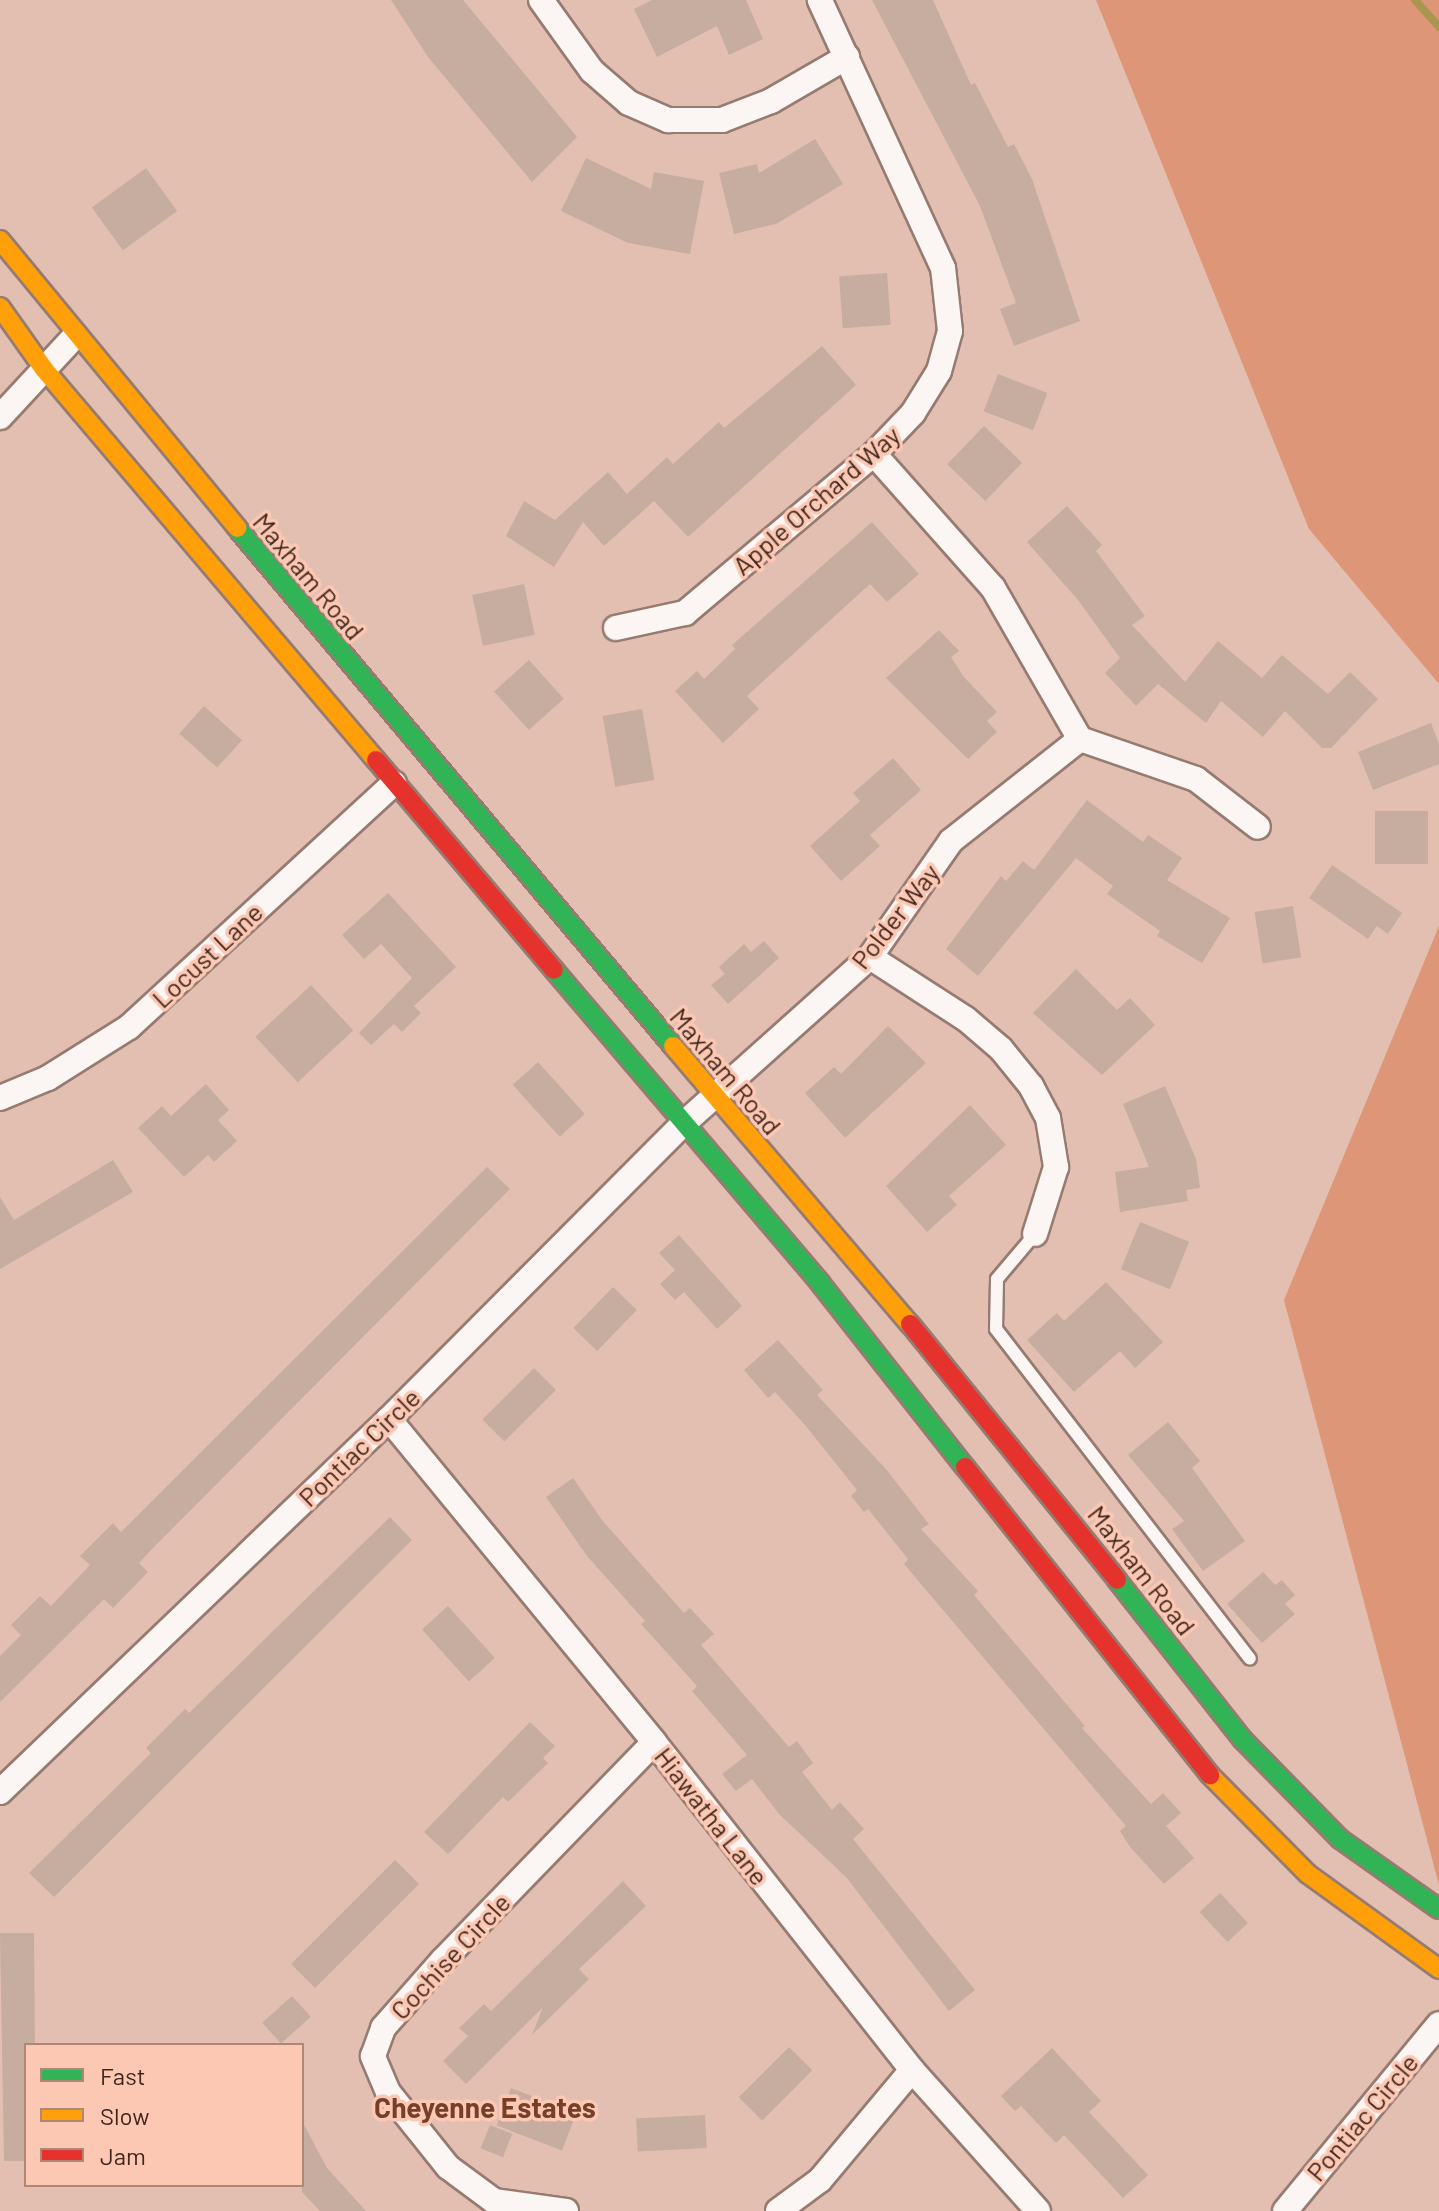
<!DOCTYPE html>
<style>
body{margin:0}
#map{position:relative;width:1439px;height:2211px;overflow:hidden;background:#e3bfb1;font-family:Barlow,sans-serif}
div>[style]{position:absolute}
[style*='--x']{left:calc(var(--x)*1px);top:calc(var(--y)*1px);width:calc(var(--w)*1px);rotate:calc(var(--a)*1deg)}
.forest>*{inset:0;background:#de9678}
.stream>*{height:8px;margin:-4px;padding:0 4px;transform-origin:4px;border-radius:4px;background:#a99650}
.building>*{inset:0;background:#c7ad9f;transform-origin:0 0}
.roads{filter:drop-shadow(2px 0 #967b71) drop-shadow(-2px 0 #967b71) drop-shadow(0 2px #967b71) drop-shadow(0 -2px #967b71)}
.lane>*{height:12px;margin:-6px;padding:0 6px;transform-origin:6px;border-radius:6px;background:#fbf5f3}
.street>*{height:24px;margin:-12px;padding:0 12px;transform-origin:12px;border-radius:12px;background:#fbf5f3}
.fast>*{height:18px;margin:-9px;padding:0 9px;transform-origin:9px;border-radius:9px;background:#30b455}
.slow>*{height:18px;margin:-9px;padding:0 9px;transform-origin:9px;border-radius:9px;background:#ff9f0a}
.jam>*{height:18px;margin:-9px;padding:0 9px;transform-origin:9px;border-radius:9px;background:#e5322d}
span{translate:-50% -50%;white-space:nowrap;text-align:center;line-height:1.15;-webkit-text-stroke:7px #fcc7b3;paint-order:stroke}
.street-label{font-size:26px;color:#3f261c}
.neighbourhood-label{font-size:28px;color:#753f29;font-weight:700}
.legend{position:absolute;left:24px;top:2043px;width:280px;height:144px;box-sizing:border-box;background:#fcc7b3;border:2px solid #b08777;margin:0;padding:10px 14px;list-style:none;font-size:24px;color:#3f261c}
.legend li{display:flex;align-items:center;gap:16px;height:40px}
.legend b{width:40px;border:2px solid #b08777}
</style>
<div id="map">
<div class="forest">
<i style="clip-path:polygon(1096px 0,1439px 0,1439px 684px,1309px 529px)"></i>
<i style="clip-path:polygon(1439px 926px,1439px 1885px,1284px 1300px)"></i>
</div>
<div class="stream">
<i style="--x:1415;--y:0;--w:36;--a:48"></i>
</div>
<div class="building">
<i style="clip-path:polygon(391px 0,463px 0,577px 137px,532px 182px,428px 57px)"></i>
<i style="clip-path:polygon(652px 0,746px 0,763px 39px,729px 55px,717px 26px,657px 57px,634px 9px)"></i>
<i style="clip-path:polygon(872px 0,933px 0,971px 85px,975px 83px,1008px 147px,1014px 144px,1032px 179px,1080px 321px,1014px 346px,1000px 309px,1016px 303px,980px 206px)"></i>
<i style="clip-path:polygon(815px 139px,843px 184px,776px 224px,734px 234px,719px 173px,757px 164px,759px 173px)"></i>
<i style="clip-path:polygon(586px 158px,651px 189px,654px 172px,704px 181px,690px 254px,628px 243px,561px 211px)"></i>
<i style="left:146px;top:168px;width:53px;height:67px;rotate:54deg"></i>
<i style="left:887px;top:273px;width:52px;height:48px;rotate:86deg"></i>
<i style="clip-path:polygon(822px 346px,856px 385px,688px 537px,654px 501px,604px 546px,583px 522px,554px 567px,506px 536px,524px 501px,555px 520px,608px 472px,627px 494px,667px 457px,673px 464px,719px 422px,724px 428px)"></i>
<i style="left:998px;top:374px;width:53px;height:40px;rotate:21deg"></i>
<i style="left:984px;top:426px;width:53px;height:53px;rotate:44deg"></i>
<i style="clip-path:polygon(1067px 506px,1102px 545px,1096px 551px,1145px 616px,1132px 625px,1185px 682px,1218px 641px,1262px 678px,1282px 655px,1328px 694px,1350px 672px,1378px 699px,1331px 748px,1322px 748px,1285px 711px,1263px 737px,1221px 701px,1206px 723px,1158px 684px,1136px 706px,1105px 673px,1120px 658px,1078px 600px,1027px 542px)"></i>
<i style="clip-path:polygon(872px 522px,919px 574px,887px 602px,870px 584px,747px 696px,759px 709px,723px 743px,675px 691px,697px 671px,704px 679px,735px 649px,732px 645px)"></i>
<i style="left:524px;top:584px;width:52px;height:53px;rotate:78deg"></i>
<i style="clip-path:polygon(939px 630px,959px 651px,951px 657px,963px 676px,997px 712px,987px 721px,997px 732px,968px 759px,886px 678px)"></i>
<i style="left:529px;top:660px;width:52px;height:47px;rotate:48deg"></i>
<i style="left:204px;top:706px;width:51px;height:37px;rotate:42deg"></i>
<i style="left:642px;top:709px;width:72px;height:40px;rotate:80deg"></i>
<i style="clip-path:polygon(1431px 723px,1439px 744px,1439px 764px,1373px 790px,1358px 752px)"></i>
<i style="clip-path:polygon(893px 758px,921px 790px,870px 835px,880px 846px,841px 881px,810px 846px,860px 801px,853px 793px)"></i>
<i style="clip-path:polygon(1087px 800px,1143px 842px,1148px 835px,1182px 858px,1167px 880px,1230px 918px,1202px 963px,1157px 936px,1160px 931px,1107px 894px,1113px 886px,1076px 858px,978px 976px,946px 949px,1001px 876px,1006px 881px,1023px 861px,1034px 870px)"></i>
<i style="left:1428px;top:811px;width:53px;height:53px;rotate:90deg"></i>
<i style="clip-path:polygon(1332px 865px,1402px 913px,1388px 934px,1377px 926px,1368px 939px,1309px 898px)"></i>
<i style="clip-path:polygon(388px 893px,456px 967px,414px 1006px,421px 1013px,402px 1032px,394px 1024px,371px 1045px,359px 1033px,412px 978px,381px 944px,364px 959px,342px 935px)"></i>
<i style="left:1293px;top:906px;width:52px;height:39px;rotate:81deg"></i>
<i style="clip-path:polygon(764px 941px,779px 958px,728px 1004px,711px 985px,725px 974px,719px 967px,744px 944px,751px 952px)"></i>
<i style="clip-path:polygon(1076px 969px,1117px 1010px,1130px 998px,1155px 1025px,1102px 1075px,1033px 1013px)"></i>
<i style="left:311px;top:985px;width:62px;height:76px;rotate:47deg"></i>
<i style="clip-path:polygon(888px 1026px,926px 1063px,845px 1138px,805px 1093px,834px 1067px,841px 1074px)"></i>
<i style="left:538px;top:1062px;width:70px;height:34px;rotate:48deg"></i>
<i style="clip-path:polygon(206px 1084px,229px 1110px,218px 1120px,237px 1141px,214px 1162px,208px 1155px,184px 1177px,138px 1128px,162px 1106px,171px 1116px)"></i>
<i style="clip-path:polygon(1165px 1086px,1196px 1159px,1200px 1188px,1186px 1190px,1188px 1201px,1120px 1212px,1115px 1172px,1149px 1167px,1123px 1104px)"></i>
<i style="clip-path:polygon(970px 1105px,1006px 1145px,949px 1196px,957px 1205px,927px 1232px,886px 1186px)"></i>
<i style="clip-path:polygon(113px 1160px,133px 1192px,0 1269px,0 1197px,14px 1220px)"></i>
<i style="clip-path:polygon(487px 1167px,510px 1189px,154px 1547px,139px 1563px,148px 1572px,113px 1608px,104px 1599px,0 1702px,0 1656px,21px 1635px,11px 1625px,40px 1596px,51px 1606px,90px 1565px,80px 1556px,113px 1523px,121px 1532px)"></i>
<i style="left:1140px;top:1222px;width:53px;height:51px;rotate:22deg"></i>
<i style="clip-path:polygon(679px 1235px,742px 1306px,717px 1329px,684px 1292px,675px 1300px,660px 1284px,675px 1270px,659px 1253px)"></i>
<i style="clip-path:polygon(1106px 1282px,1163px 1342px,1135px 1368px,1120px 1351px,1074px 1392px,1027px 1340px,1057px 1313px,1064px 1321px)"></i>
<i style="left:613px;top:1287px;width:33px;height:57px;rotate:44deg"></i>
<i style="clip-path:polygon(778px 1340px,823px 1390px,817px 1395px,885px 1468px,929px 1524px,921px 1529px,978px 1591px,974px 1595px,1085px 1726px,1082px 1728px,1151px 1804px,1163px 1793px,1181px 1813px,1166px 1826px,1194px 1858px,1164px 1884px,1130px 1847px,1120px 1831px,1126px 1826px,904px 1564px,908px 1559px,868px 1509px,864px 1512px,851px 1496px,857px 1490px,805px 1425px,775px 1392px,768px 1398px,744px 1370px)"></i>
<i style="left:534px;top:1368px;width:31px;height:73px;rotate:45deg"></i>
<i style="clip-path:polygon(1168px 1422px,1200px 1461px,1192px 1468px,1245px 1541px,1203px 1571px,1172px 1529px,1184px 1521px,1128px 1455px)"></i>
<i style="clip-path:polygon(573px 1478px,602px 1520px,684px 1613px,690px 1608px,714px 1634px,701px 1645px,789px 1747px,797px 1741px,813px 1763px,802px 1772px,832px 1810px,840px 1802px,864px 1829px,853px 1839px,975px 1990px,949px 2011px,846px 1877px,779px 1814px,752px 1779px,736px 1791px,722px 1774px,747px 1755px,692px 1691px,697px 1686px,641px 1624px,645px 1621px,587px 1556px,546px 1497px)"></i>
<i style="clip-path:polygon(390px 1517px,412px 1540px,54px 1897px,29px 1873px,151px 1753px,146px 1748px,185px 1709px,189px 1713px)"></i>
<i style="clip-path:polygon(1263px 1572px,1275px 1585px,1282px 1580px,1295px 1595px,1285px 1604px,1295px 1614px,1262px 1643px,1227px 1604px)"></i>
<i style="left:448px;top:1606px;width:70px;height:35px;rotate:48deg"></i>
<i style="clip-path:polygon(530px 1722px,555px 1746px,543px 1758px,548px 1763px,508px 1802px,503px 1797px,448px 1854px,424px 1832px)"></i>
<i style="left:395px;top:1860px;width:34px;height:147px;rotate:45deg"></i>
<i style="clip-path:polygon(623px 1881px,646px 1906px,579px 1969px,589px 1979px,532px 2035px,543px 2007px,466px 2084px,443px 2061px,468px 2036px,459px 2028px,484px 2004px,491px 2011px)"></i>
<i style="left:1220px;top:1893px;width:41px;height:28px;rotate:47deg"></i>
<i style="clip-path:polygon(0 1933px,34px 1933px,35px 2045px,26px 2045px,26px 2161px,4px 2161px)"></i>
<i style="left:292px;top:1996px;width:28px;height:40px;rotate:48deg"></i>
<i style="left:789px;top:2047px;width:33px;height:71px;rotate:45deg"></i>
<i style="clip-path:polygon(1052px 2048px,1101px 2101px,1089px 2112px,1148px 2175px,1123px 2198px,1064px 2135px,1056px 2143px,1021px 2106px,1015px 2111px,1001px 2096px)"></i>
<i style="left:511px;top:2088px;width:70px;height:40px;rotate:21deg"></i>
<i style="left:705px;top:2115px;width:33px;height:69px;rotate:87deg"></i>
<i style="clip-path:polygon(302px 2121px,327px 2168px,366px 2211px,320px 2211px,302px 2192px)"></i>
<i style="left:490px;top:2125px;width:24px;height:25px;rotate:22deg"></i>
</div>
<div class="roads">
<div class="lane">
<i style="--x:1035;--y:1234;--w:59;--a:130.2"></i>
<i style="--x:997;--y:1279;--w:50;--a:91.1"></i>
<i style="--x:996;--y:1329;--w:416;--a:52.4"></i>
</div>
<div class="street">
<i style="--x:541;--y:0;--w:87;--a:54.3"></i>
<i style="--x:592;--y:71;--w:49;--a:40.9"></i>
<i style="--x:629;--y:103;--w:43;--a:23.6"></i>
<i style="--x:668;--y:120;--w:54;--a:0"></i>
<i style="--x:722;--y:120;--w:53;--a:-21.2"></i>
<i style="--x:771;--y:101;--w:88;--a:-30.1"></i>
<i style="--x:0;--y:417;--w:110;--a:-47.2"></i>
<i style="--x:874;--y:454;--w:179;--a:48.4"></i>
<i style="--x:993;--y:588;--w:174;--a:60.1"></i>
<i style="--x:1080;--y:739;--w:123;--a:19"></i>
<i style="--x:1196;--y:779;--w:78;--a:37.7"></i>
<i style="--x:616;--y:628;--w:71;--a:-12.3"></i>
<i style="--x:685;--y:613;--w:247;--a:-40.1"></i>
<i style="--x:874;--y:454;--w:57;--a:-46.4"></i>
<i style="--x:913;--y:413;--w:49;--a:-58.2"></i>
<i style="--x:939;--y:371;--w:41;--a:-74.6"></i>
<i style="--x:950;--y:331;--w:63;--a:-96.3"></i>
<i style="--x:943;--y:268;--w:295;--a:-114.7"></i>
<i style="--x:870;--y:957;--w:114;--a:32.9"></i>
<i style="--x:966;--y:1019;--w:46;--a:40.6"></i>
<i style="--x:1001;--y:1049;--w:48;--a:51"></i>
<i style="--x:1031;--y:1086;--w:36;--a:62"></i>
<i style="--x:1048;--y:1118;--w:50;--a:80.7"></i>
<i style="--x:1056;--y:1167;--w:70;--a:107.4"></i>
<i style="--x:0;--y:1098;--w:52;--a:-22.6"></i>
<i style="--x:48;--y:1078;--w:96;--a:-32.2"></i>
<i style="--x:129;--y:1027;--w:360;--a:-42.6"></i>
<i style="--x:389;--y:1419;--w:418;--a:50.6"></i>
<i style="--x:654;--y:1742;--w:417;--a:51.8"></i>
<i style="--x:912;--y:2070;--w:189;--a:48.2"></i>
<i style="--x:0;--y:1792;--w:539;--a:-43.8"></i>
<i style="--x:389;--y:1419;--w:415;--a:-45.1"></i>
<i style="--x:682;--y:1125;--w:252;--a:-41.8"></i>
<i style="--x:870;--y:957;--w:141;--a:-55.1"></i>
<i style="--x:951;--y:841;--w:164;--a:-38.3"></i>
<i style="--x:566;--y:2211;--w:73;--a:-172.1"></i>
<i style="--x:494;--y:2201;--w:57;--a:-143.5"></i>
<i style="--x:448;--y:2167;--w:96;--a:-128.7"></i>
<i style="--x:388;--y:2092;--w:39;--a:-113"></i>
<i style="--x:373;--y:2056;--w:30;--a:-70"></i>
<i style="--x:383;--y:2028;--w:91;--a:-48.6"></i>
<i style="--x:443;--y:1960;--w:303;--a:-45.9"></i>
<i style="--x:778;--y:2211;--w:52;--a:-36.4"></i>
<i style="--x:820;--y:2180;--w:143;--a:-50.1"></i>
<i style="--x:1285;--y:2211;--w:242;--a:-50.5"></i>
</div>
<div class="fast">
<i style="--x:237;--y:528;--w:677;--a:49.91"></i>
<i style="--x:554;--y:970;--w:411;--a:49.6"></i>
<i style="--x:820;--y:1283;--w:234;--a:51.8"></i>
<i style="--x:1117;--y:1580;--w:204;--a:51.8"></i>
<i style="--x:1243;--y:1740;--w:139;--a:45.6"></i>
<i style="--x:1340;--y:1839;--w:121;--a:35.3"></i>
</div>
<div class="slow">
<i style="--x:0;--y:240;--w:373;--a:50.5"></i>
<i style="--x:0;--y:307;--w:76;--a:54.6"></i>
<i style="--x:44;--y:369;--w:513;--a:49.67"></i>
<i style="--x:673;--y:1046;--w:365;--a:49.6"></i>
<i style="--x:1210;--y:1775;--w:139;--a:45.3"></i>
<i style="--x:1308;--y:1874;--w:162;--a:35.9"></i>
</div>
<div class="jam">
<i style="--x:376;--y:760;--w:275;--a:49.7"></i>
<i style="--x:910;--y:1324;--w:329;--a:51"></i>
<i style="--x:965;--y:1467;--w:394;--a:51.5"></i>
</div>
</div>
<div class="street-label">
<span style="left:816px;top:500px;rotate:-41deg">Apple Orchard Way</span>
<span style="left:309px;top:576px;rotate:50deg">Maxham Road</span>
<span style="left:895px;top:916px;rotate:-52deg">Polder Way</span>
<span style="left:207px;top:955px;rotate:-43deg">Locust Lane</span>
<span style="left:726px;top:1071px;rotate:50deg">Maxham Road</span>
<span style="left:359px;top:1447px;rotate:-44deg">Pontiac Circle</span>
<span style="left:1142px;top:1570px;rotate:52deg">Maxham Road</span>
<span style="left:712px;top:1816px;rotate:52deg">Hiawatha Lane</span>
<span style="left:450px;top:1956px;rotate:-47deg">Cochise Circle</span>
<span style="left:1362px;top:2117px;rotate:-50deg">Pontiac Circle</span>
</div>
<div class="neighbourhood-label">
<span style="left:485px;top:2107px">Cheyenne Estates</span>
</div>
<ul class="legend">
<li><b style="height:10px;background:#30b455"></b>Fast</li>
<li><b style="height:10px;background:#ff9f0a"></b>Slow</li>
<li><b style="height:10px;background:#e5322d"></b>Jam</li>
</ul>
</div>
